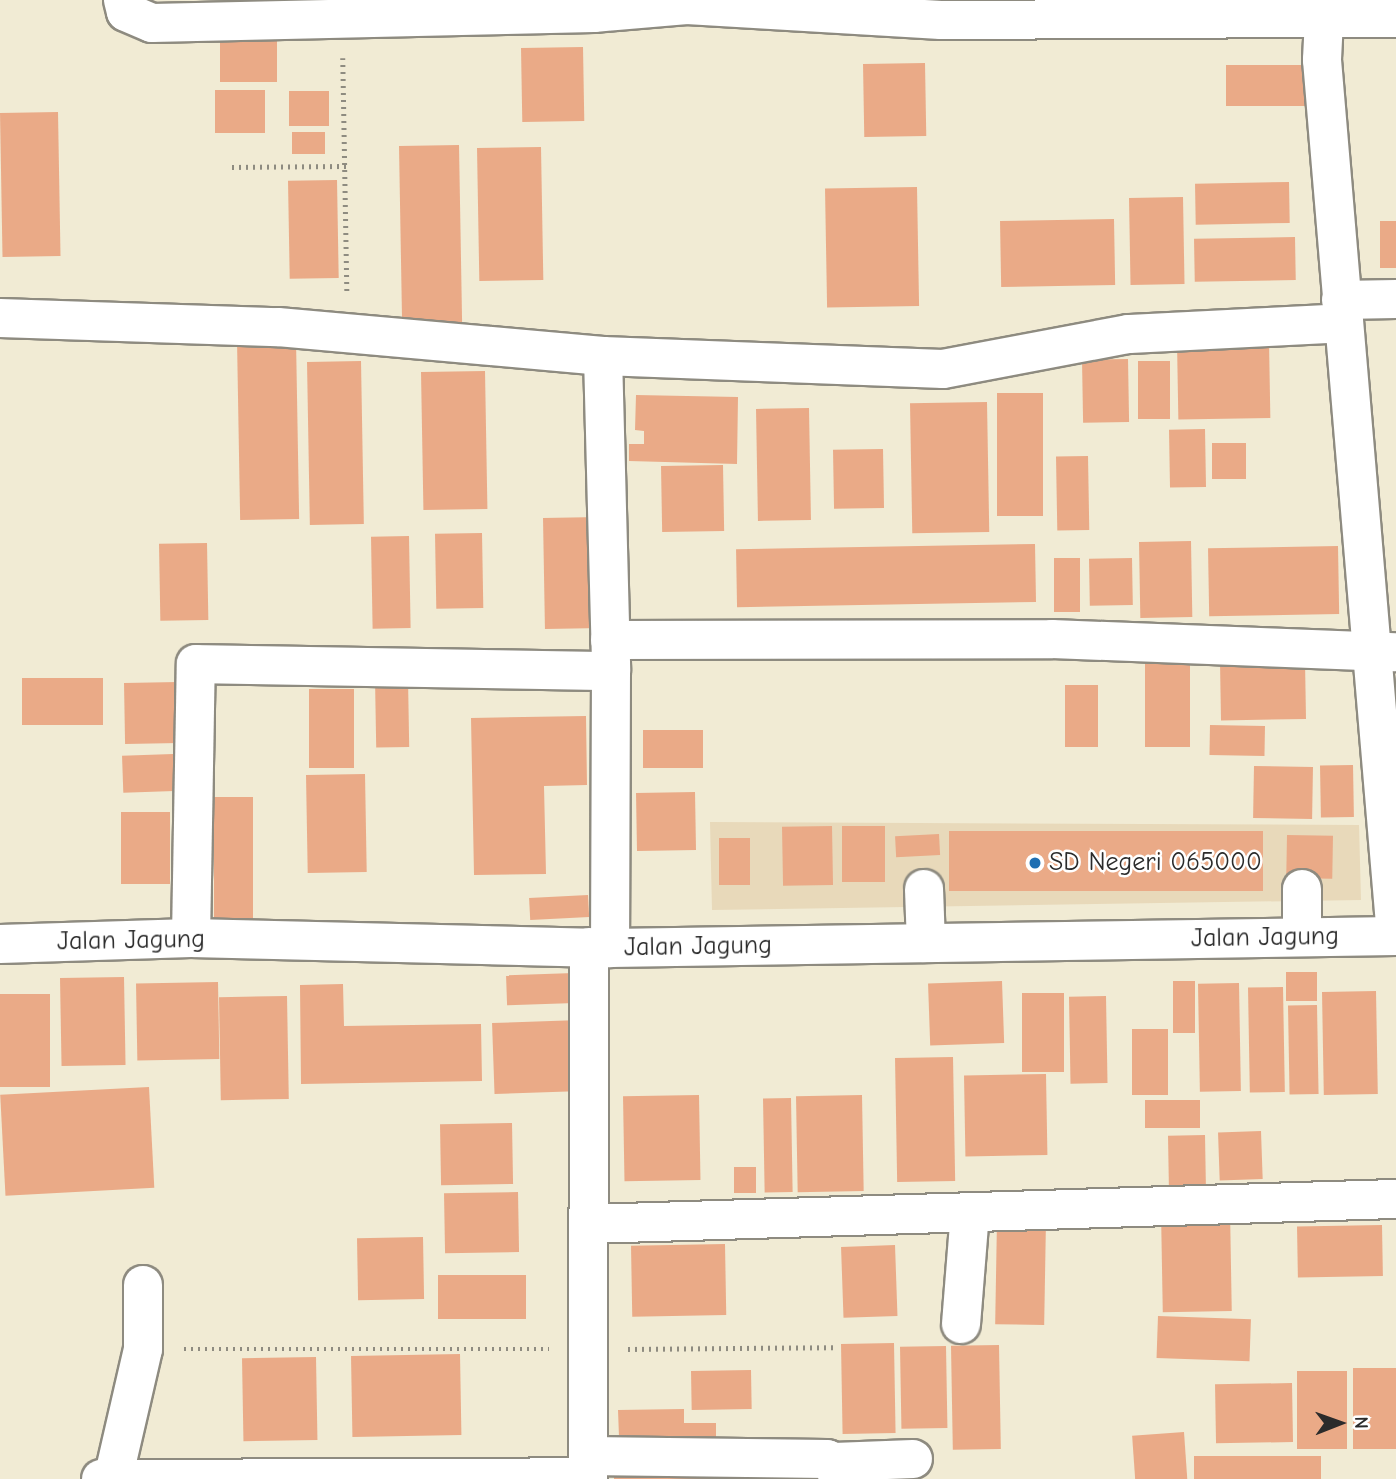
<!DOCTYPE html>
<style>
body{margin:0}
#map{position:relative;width:1396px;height:1479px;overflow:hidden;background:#f1ebd4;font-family:"Comic Neue",sans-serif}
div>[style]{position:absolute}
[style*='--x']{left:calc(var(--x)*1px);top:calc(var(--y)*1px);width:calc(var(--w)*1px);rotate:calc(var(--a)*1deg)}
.built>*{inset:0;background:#e8d9ba}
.building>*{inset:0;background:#eaaa87;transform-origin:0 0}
.path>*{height:4.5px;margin-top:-2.25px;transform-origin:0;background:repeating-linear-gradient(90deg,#8e8b80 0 2px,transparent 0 7px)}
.roads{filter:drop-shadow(2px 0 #8e8b80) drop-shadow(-2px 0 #8e8b80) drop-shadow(0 2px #8e8b80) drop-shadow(0 -2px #8e8b80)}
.minor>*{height:38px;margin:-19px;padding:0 19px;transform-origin:19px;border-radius:19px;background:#fff}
.dots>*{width:19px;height:19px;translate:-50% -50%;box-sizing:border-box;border:4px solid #fff;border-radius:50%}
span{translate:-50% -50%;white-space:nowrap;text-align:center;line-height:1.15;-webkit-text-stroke:5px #fff;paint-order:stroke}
.poi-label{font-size:26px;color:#2b2b2b}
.left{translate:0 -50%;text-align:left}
.street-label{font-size:26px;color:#2b2b2b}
.north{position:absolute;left:1305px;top:1388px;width:70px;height:70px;-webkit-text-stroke:5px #fff;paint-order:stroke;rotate:89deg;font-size:19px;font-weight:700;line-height:28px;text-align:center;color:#2b2b2b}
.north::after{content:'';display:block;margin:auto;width:24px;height:32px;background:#2b2b2b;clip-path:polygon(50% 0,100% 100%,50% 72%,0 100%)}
</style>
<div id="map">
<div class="built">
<i style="clip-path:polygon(710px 822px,1359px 825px,1361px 900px,712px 910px)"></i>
</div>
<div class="building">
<i style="left:220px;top:39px;width:57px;height:43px"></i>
<i style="left:583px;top:47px;width:74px;height:62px;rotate:89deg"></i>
<i style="left:925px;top:63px;width:73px;height:62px;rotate:89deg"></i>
<i style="left:1320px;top:65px;width:41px;height:94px;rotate:90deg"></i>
<i style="left:265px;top:90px;width:43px;height:50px;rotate:90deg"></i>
<i style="left:289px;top:91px;width:40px;height:35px"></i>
<i style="left:58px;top:112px;width:144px;height:58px;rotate:89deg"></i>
<i style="left:292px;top:132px;width:33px;height:22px"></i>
<i style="left:459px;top:145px;width:180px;height:60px;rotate:89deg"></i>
<i style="left:541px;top:147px;width:133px;height:64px;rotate:89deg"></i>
<i style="left:337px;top:180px;width:98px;height:49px;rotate:89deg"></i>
<i style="left:1289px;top:182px;width:41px;height:94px;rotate:89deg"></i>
<i style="left:917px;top:187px;width:119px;height:92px;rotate:89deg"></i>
<i style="left:1183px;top:197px;width:87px;height:54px;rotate:89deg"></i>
<i style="left:1114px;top:219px;width:66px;height:114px;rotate:89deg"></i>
<i style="left:1380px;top:221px;width:16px;height:47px"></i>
<i style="left:1295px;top:237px;width:43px;height:101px;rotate:89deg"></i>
<i style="left:296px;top:339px;width:180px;height:59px;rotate:89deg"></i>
<i style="left:1269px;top:341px;width:77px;height:92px;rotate:89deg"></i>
<i style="left:1128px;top:359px;width:63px;height:46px;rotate:89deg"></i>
<i style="left:361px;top:361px;width:163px;height:54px;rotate:89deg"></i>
<i style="left:1138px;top:361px;width:32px;height:58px"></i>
<i style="left:485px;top:371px;width:138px;height:64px;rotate:89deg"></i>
<i style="left:997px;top:393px;width:46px;height:123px"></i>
<i style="clip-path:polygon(636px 395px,738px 397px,737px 464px,629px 461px,629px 444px,644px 444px,644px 431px,635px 430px)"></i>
<i style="left:987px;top:402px;width:130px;height:77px;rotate:89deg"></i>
<i style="left:809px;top:408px;width:112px;height:53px;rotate:89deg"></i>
<i style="left:1205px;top:429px;width:58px;height:36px;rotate:89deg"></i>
<i style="left:1246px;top:443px;width:36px;height:34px;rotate:90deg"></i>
<i style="left:883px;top:449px;width:59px;height:50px;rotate:89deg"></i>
<i style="left:1088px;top:456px;width:74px;height:32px;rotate:89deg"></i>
<i style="left:723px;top:465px;width:66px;height:62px;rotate:89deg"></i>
<i style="left:600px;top:517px;width:111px;height:57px;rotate:89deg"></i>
<i style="left:482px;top:533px;width:75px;height:47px;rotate:89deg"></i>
<i style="left:409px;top:536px;width:92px;height:38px;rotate:89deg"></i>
<i style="left:1191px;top:541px;width:76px;height:52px;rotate:89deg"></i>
<i style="left:207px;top:543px;width:77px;height:48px;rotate:89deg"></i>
<i style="left:1035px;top:544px;width:58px;height:299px;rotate:89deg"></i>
<i style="left:1338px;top:546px;width:68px;height:130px;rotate:89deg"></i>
<i style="left:1054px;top:558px;width:26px;height:54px"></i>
<i style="left:1132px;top:558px;width:47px;height:43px;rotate:89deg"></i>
<i style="left:1145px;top:646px;width:45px;height:101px"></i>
<i style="left:1305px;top:661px;width:58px;height:85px;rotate:89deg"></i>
<i style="left:103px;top:678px;width:47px;height:81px;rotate:90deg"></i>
<i style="left:408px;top:678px;width:69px;height:33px;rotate:89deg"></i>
<i style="left:178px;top:682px;width:61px;height:54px;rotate:89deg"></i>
<i style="left:1065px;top:685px;width:33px;height:62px"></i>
<i style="left:309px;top:689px;width:45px;height:79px"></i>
<i style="clip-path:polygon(586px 716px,587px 785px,544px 786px,546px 874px,474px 875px,471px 718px)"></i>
<i style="left:1210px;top:725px;width:55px;height:30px;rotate:1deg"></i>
<i style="left:703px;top:730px;width:38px;height:60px;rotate:90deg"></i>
<i style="left:173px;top:754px;width:37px;height:51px;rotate:88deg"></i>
<i style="left:1353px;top:765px;width:52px;height:33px;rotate:89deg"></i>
<i style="left:1254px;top:766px;width:59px;height:52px;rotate:1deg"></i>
<i style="left:365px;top:774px;width:98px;height:59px;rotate:89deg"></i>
<i style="left:695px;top:792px;width:58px;height:59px;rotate:89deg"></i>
<i style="left:214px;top:797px;width:39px;height:128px"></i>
<i style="left:121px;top:812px;width:49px;height:72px"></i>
<i style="left:832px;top:826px;width:59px;height:50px;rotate:89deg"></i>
<i style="left:885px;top:826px;width:56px;height:43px;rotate:90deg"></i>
<i style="left:1263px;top:831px;width:60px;height:314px;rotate:90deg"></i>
<i style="left:939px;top:834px;width:21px;height:44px;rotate:87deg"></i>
<i style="left:1287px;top:835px;width:46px;height:43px;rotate:1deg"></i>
<i style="left:750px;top:838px;width:47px;height:31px;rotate:90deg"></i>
<i style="left:588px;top:895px;width:22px;height:59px;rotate:87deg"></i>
<i style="left:1317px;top:972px;width:29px;height:31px;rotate:90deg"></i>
<i style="left:574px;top:973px;width:30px;height:68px;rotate:88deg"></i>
<i style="left:124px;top:977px;width:88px;height:64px;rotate:89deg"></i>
<i style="left:1002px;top:981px;width:62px;height:74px;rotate:88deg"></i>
<i style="left:1173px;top:981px;width:22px;height:52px"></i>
<i style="left:218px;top:982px;width:77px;height:82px;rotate:89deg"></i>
<i style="left:1239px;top:983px;width:108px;height:41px;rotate:89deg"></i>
<i style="clip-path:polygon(343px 984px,344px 1026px,481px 1024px,482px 1081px,301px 1084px,300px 985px)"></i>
<i style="left:1283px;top:987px;width:105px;height:35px;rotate:89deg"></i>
<i style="left:1376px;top:991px;width:103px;height:54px;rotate:89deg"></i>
<i style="left:1064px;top:993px;width:79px;height:42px;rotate:90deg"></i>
<i style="left:0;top:994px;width:50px;height:93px"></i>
<i style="left:287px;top:996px;width:103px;height:68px;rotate:89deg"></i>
<i style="left:1106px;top:996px;width:87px;height:37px;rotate:89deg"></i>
<i style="left:1317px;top:1005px;width:89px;height:29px;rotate:89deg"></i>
<i style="left:580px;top:1020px;width:71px;height:88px;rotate:88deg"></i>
<i style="left:1132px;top:1029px;width:36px;height:66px"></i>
<i style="left:953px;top:1057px;width:124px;height:58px;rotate:89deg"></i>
<i style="left:1046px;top:1074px;width:81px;height:82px;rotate:89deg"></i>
<i style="left:149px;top:1087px;width:101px;height:149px;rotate:87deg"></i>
<i style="left:699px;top:1095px;width:85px;height:76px;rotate:89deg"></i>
<i style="left:862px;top:1095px;width:96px;height:66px;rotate:89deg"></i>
<i style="left:791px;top:1098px;width:94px;height:28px;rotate:89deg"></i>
<i style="left:1200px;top:1100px;width:28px;height:55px;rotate:90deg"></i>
<i style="left:512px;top:1123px;width:61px;height:72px;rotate:89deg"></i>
<i style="left:1261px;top:1131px;width:48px;height:43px;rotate:88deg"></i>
<i style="left:1205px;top:1135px;width:53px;height:37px;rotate:89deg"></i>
<i style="left:734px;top:1167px;width:22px;height:26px"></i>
<i style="left:518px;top:1192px;width:60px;height:74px;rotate:89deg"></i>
<i style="left:1230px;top:1210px;width:101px;height:69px;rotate:89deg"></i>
<i style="left:1046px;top:1220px;width:105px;height:49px;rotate:91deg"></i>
<i style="left:1382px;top:1225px;width:51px;height:85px;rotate:89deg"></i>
<i style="left:423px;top:1237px;width:62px;height:66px;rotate:89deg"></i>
<i style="left:725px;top:1244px;width:71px;height:94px;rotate:89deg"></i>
<i style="left:895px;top:1245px;width:71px;height:54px;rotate:88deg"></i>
<i style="left:526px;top:1275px;width:44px;height:88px;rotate:90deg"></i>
<i style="left:1158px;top:1316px;width:93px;height:42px;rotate:2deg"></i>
<i style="left:894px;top:1343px;width:90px;height:53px;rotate:89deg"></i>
<i style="left:999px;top:1345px;width:104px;height:48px;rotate:89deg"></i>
<i style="left:946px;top:1346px;width:82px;height:46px;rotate:89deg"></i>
<i style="left:460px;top:1354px;width:81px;height:109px;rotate:89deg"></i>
<i style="left:316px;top:1357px;width:83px;height:74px;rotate:89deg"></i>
<i style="left:1396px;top:1368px;width:81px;height:43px;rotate:90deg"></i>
<i style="left:751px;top:1370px;width:39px;height:60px;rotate:89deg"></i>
<i style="left:1297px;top:1371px;width:50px;height:78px"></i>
<i style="left:1292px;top:1383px;width:59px;height:77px;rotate:89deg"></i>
<i style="clip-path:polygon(684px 1409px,684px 1423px,716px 1423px,716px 1453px,628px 1454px,628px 1437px,619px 1437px,618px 1410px)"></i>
<i style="left:1184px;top:1432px;width:47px;height:52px;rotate:86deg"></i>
<i style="left:1321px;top:1456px;width:23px;height:127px;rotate:90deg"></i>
<i style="clip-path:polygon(720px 1468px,720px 1479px,614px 1479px,614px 1470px)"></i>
</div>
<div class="path">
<i style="--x:343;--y:58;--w:236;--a:89"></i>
<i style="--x:232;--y:167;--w:114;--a:-0.5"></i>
<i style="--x:184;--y:1349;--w:365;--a:0"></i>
<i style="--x:628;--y:1349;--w:209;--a:-0.5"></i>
</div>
<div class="roads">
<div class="minor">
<i style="--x:123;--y:0;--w:12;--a:76"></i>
<i style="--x:126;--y:12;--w:28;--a:23"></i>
<i style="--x:152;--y:23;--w:442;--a:-1.3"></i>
<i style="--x:594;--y:13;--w:93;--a:-4.9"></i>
<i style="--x:687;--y:5;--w:254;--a:3.4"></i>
<i style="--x:941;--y:20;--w:455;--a:-0.3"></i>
<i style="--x:1325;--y:0;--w:60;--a:92.9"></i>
<i style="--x:1322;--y:60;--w:878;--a:85.17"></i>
<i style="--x:1341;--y:300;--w:55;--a:-1"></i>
<i style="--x:0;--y:318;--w:278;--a:1.9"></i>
<i style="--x:278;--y:327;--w:326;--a:5.1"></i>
<i style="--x:603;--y:356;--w:340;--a:2.2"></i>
<i style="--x:943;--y:369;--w:189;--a:-10.7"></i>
<i style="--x:1129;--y:334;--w:214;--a:-2.9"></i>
<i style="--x:603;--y:356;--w:315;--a:88.5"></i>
<i style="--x:611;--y:671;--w:277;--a:90.2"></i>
<i style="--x:610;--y:640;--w:442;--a:-0.1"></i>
<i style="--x:1052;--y:639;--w:343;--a:2.2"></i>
<i style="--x:924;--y:889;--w:54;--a:87.9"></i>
<i style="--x:1302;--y:937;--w:48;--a:-90"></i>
<i style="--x:191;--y:938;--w:274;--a:-89"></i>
<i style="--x:196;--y:664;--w:415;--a:1"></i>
<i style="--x:0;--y:944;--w:191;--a:-1.8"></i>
<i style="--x:191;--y:938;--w:419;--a:1.4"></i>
<i style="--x:610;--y:948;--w:786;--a:-0.87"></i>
<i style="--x:590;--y:1224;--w:806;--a:-1.78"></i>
<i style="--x:961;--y:1324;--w:112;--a:-85.4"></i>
<i style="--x:588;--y:1456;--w:239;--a:0.7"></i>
<i style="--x:827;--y:1459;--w:8;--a:23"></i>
<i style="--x:834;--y:1462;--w:17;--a:77"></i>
<i style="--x:834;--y:1462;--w:79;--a:-2.2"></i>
<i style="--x:101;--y:1479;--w:487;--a:-0.2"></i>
<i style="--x:113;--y:1479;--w:133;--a:-77"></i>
<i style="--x:143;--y:1349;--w:64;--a:-90"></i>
<i style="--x:588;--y:1479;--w:532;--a:-89.89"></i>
</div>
</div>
<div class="dots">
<i style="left:1035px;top:863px;background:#1f6fb2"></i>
</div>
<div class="poi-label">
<span class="left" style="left:1049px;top:863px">SD Negeri 065000</span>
</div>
<div class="street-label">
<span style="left:1265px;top:938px;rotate:-1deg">Jalan Jagung</span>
<span style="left:131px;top:941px;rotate:-1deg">Jalan Jagung</span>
<span style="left:698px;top:947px;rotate:-1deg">Jalan Jagung</span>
</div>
<div class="north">N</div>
</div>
